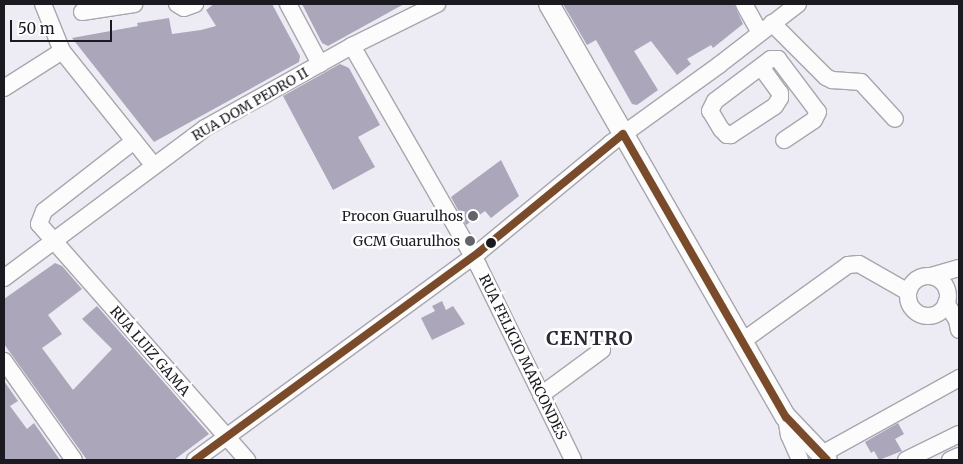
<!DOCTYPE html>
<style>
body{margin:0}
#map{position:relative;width:963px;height:464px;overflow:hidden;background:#edebf4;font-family:Merriweather,serif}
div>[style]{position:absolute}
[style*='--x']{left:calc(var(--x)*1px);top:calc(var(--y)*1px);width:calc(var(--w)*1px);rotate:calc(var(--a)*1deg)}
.building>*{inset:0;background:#aca6ba}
.roads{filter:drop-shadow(1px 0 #a8a6ad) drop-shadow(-1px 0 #a8a6ad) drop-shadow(0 1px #a8a6ad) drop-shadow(0 -1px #a8a6ad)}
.minor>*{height:16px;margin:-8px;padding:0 8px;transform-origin:8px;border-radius:8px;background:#fcfcfd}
.minor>.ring{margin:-8px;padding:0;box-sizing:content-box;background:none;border:16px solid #fcfcfd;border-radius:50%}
.major>*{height:20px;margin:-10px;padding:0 10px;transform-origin:10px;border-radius:10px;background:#fcfcfd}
.bus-1>*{height:8px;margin:-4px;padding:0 4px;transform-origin:4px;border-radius:4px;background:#7a4b2a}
.dots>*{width:14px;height:14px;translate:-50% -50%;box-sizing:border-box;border:2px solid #fff;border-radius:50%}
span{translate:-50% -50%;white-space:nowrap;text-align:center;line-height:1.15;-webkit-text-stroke:5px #fff;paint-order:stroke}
.street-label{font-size:14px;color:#1b1a20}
.poi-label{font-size:14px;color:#1b1a20}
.right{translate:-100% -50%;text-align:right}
.district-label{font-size:19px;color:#2b2935;font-weight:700;letter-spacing:1px}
.frame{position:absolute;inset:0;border:5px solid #1b1a20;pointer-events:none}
.scale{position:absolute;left:10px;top:20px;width:102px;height:22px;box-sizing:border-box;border:2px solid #1b1a20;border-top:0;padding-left:6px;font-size:15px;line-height:18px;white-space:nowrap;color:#1b1a20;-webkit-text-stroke:4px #fff;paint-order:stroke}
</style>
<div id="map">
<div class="building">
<i style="clip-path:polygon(214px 4px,272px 4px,300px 56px,299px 62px,154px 142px,72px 38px,138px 26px,137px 23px,169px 18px,172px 34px,201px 30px,216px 26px,206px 10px)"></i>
<i style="clip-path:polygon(302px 4px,404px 4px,328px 46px,322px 43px)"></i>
<i style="clip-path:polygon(563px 4px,734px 4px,743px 24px,713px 48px,711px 45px,687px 59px,691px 64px,677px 75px,651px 41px,634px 51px,658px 90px,637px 105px,632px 104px,596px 40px,587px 45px)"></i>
<i style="clip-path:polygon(340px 64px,349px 68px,380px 125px,358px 137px,375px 167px,333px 190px,283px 96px)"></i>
<i style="clip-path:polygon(501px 160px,519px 196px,491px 218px,485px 211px,466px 225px,451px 197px)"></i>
<i style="clip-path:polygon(55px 263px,62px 266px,82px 289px,48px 315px,62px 334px,42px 348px,73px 390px,112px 349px,82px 319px,97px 306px,209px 434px,174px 460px,87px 460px,4px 344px,4px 299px)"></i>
<i style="clip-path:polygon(442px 301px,446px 310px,453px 306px,465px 324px,432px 340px,421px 318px,435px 311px,432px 306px)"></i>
<i style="clip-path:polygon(4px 381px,18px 401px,10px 406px,27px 429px,34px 423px,60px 460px,4px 460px)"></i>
<i style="clip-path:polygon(898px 423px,904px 434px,895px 439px,902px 451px,879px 460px,874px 451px,871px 453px,865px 442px)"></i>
</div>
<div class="roads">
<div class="minor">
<i style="--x:43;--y:4;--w:51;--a:68"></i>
<i style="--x:62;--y:51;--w:147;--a:51.3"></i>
<i style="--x:177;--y:4;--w:8;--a:30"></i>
<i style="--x:184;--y:8;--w:12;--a:-20"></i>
<i style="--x:288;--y:4;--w:68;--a:61.9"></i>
<i style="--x:744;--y:4;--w:33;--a:61"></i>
<i style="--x:82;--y:12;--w:53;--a:-8.7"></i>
<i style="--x:772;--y:23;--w:76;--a:45"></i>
<i style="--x:826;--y:77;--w:7;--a:27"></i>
<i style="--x:832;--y:80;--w:29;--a:4"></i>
<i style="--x:861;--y:82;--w:50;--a:47.4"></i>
<i style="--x:352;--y:46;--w:253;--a:60.1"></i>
<i style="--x:478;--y:265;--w:217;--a:64"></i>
<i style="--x:761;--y:67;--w:32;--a:54"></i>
<i style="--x:780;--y:93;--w:5;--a:90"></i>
<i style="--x:780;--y:98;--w:9;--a:122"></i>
<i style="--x:775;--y:106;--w:53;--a:146.6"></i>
<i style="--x:731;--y:135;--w:4;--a:180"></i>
<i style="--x:727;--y:135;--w:8;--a:-135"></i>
<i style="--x:721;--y:129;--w:21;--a:-121"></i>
<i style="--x:710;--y:111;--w:11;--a:-63"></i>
<i style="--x:715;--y:101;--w:70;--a:-36.9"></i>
<i style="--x:771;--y:59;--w:7;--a:0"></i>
<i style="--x:778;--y:59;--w:66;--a:53"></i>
<i style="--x:818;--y:112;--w:9;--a:117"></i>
<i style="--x:814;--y:120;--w:36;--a:146"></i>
<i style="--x:4;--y:88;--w:69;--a:-32.5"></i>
<i style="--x:134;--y:141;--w:114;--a:142.1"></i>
<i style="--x:44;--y:211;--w:14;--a:111"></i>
<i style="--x:39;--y:224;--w:315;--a:48.6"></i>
<i style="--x:931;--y:276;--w:29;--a:-16"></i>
<i class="ring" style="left:908px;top:276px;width:24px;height:24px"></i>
<i style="--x:4;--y:278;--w:251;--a:-36.7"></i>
<i style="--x:205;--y:128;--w:168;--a:-29.2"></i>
<i style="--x:352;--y:46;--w:95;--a:-26.3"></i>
<i style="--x:946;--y:303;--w:20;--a:57"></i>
<i style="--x:957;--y:320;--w:10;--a:79"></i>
<i style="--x:744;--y:340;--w:128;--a:-35.8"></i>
<i style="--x:848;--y:265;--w:11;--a:-5"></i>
<i style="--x:859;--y:264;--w:56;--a:29.7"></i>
<i style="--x:4;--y:361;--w:121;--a:54.7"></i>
<i style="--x:541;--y:395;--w:76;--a:-36.4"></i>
<i style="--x:786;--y:417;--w:18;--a:81"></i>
<i style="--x:789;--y:435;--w:27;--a:66"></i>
<i style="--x:822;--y:454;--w:157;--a:-29"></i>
<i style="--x:195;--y:460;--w:352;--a:-36.2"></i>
<i style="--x:479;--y:252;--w:171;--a:-39.5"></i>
<i style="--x:611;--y:143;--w:133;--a:-35.8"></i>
<i style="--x:719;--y:65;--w:100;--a:-37.7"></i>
<i style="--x:906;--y:460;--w:59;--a:-26.1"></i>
<i style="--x:950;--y:460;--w:10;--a:-24"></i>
</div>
<div class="major">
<i style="--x:549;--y:4;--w:476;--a:60.2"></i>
<i style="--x:786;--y:417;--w:59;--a:46.4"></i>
</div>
</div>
<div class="bus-1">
<i style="--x:195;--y:460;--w:352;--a:-36.2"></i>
<i style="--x:479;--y:252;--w:186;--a:-39.3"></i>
<i style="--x:623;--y:134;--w:327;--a:60.1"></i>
<i style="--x:786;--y:417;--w:59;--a:46.4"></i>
</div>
<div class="dots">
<i style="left:473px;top:216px;background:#64636a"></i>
<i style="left:470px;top:241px;background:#64636a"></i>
<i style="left:491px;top:243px;background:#1b1a20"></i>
</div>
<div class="street-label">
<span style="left:250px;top:104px;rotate:-30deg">RUA DOM PEDRO II</span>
<span style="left:150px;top:351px;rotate:49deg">RUA LUIZ GAMA</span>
<span style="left:523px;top:357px;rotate:64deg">RUA FELICIO MARCONDES</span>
</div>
<div class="poi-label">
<span class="right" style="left:463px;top:216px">Procon Guarulhos</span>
<span class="right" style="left:460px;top:241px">GCM Guarulhos</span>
</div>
<div class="district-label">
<span style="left:590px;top:339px">CENTRO</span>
</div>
<div class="frame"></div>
<div class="scale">50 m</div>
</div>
